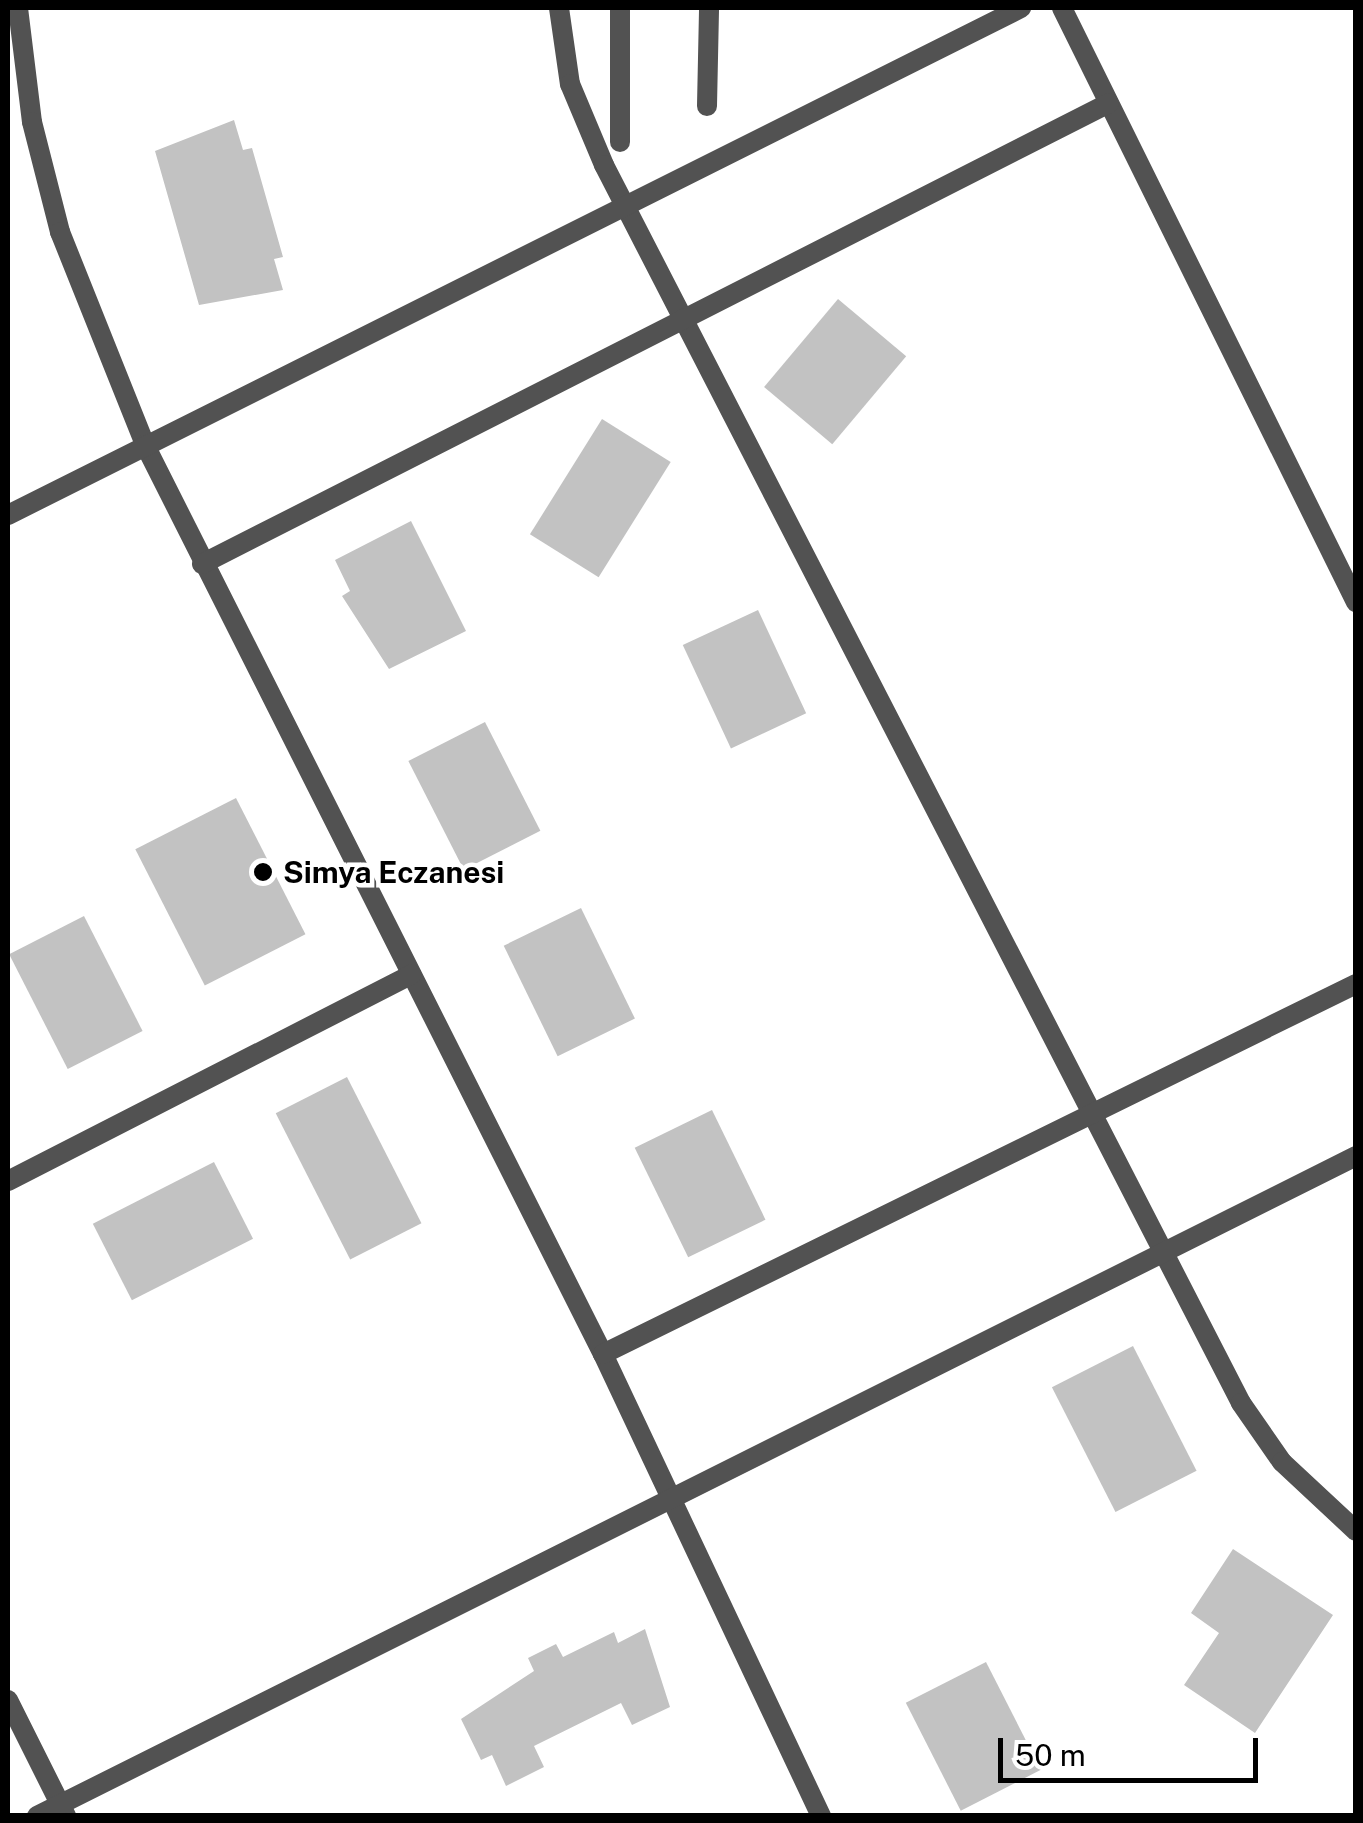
<!DOCTYPE html>
<style>
body{margin:0}
#map{position:relative;width:1363px;height:1823px;overflow:hidden;background:#fff;font-family:"Public Sans",sans-serif}
div>[style]{position:absolute}
[style*='--x']{left:calc(var(--x)*1px);top:calc(var(--y)*1px);width:calc(var(--w)*1px);rotate:calc(var(--a)*1deg)}
.building>*{inset:0;background:#c2c2c2;transform-origin:0 0}
.lane>*{height:20px;margin:-10px;padding:0 10px;transform-origin:10px;border-radius:10px;background:#525252}
.street>*{height:20px;margin:-10px;padding:0 10px;transform-origin:10px;border-radius:10px;background:#525252}
.dots>*{width:28px;height:28px;translate:-50% -50%;box-sizing:border-box;border:5px solid #fff;border-radius:50%}
span{translate:-50% -50%;white-space:nowrap;text-align:center;line-height:1.15;-webkit-text-stroke:9px #fff;paint-order:stroke}
.poi-label{font-size:30px;color:#000;font-weight:700}
.left{translate:0 -50%;text-align:left}
.frame{position:absolute;inset:0;border:10px solid #000;pointer-events:none}
.scale{position:absolute;left:998px;top:1738px;width:260px;height:45px;box-sizing:border-box;border:5px solid #000;border-top:0;padding-left:12px;font-size:30px;line-height:35px;white-space:nowrap;color:#000;-webkit-text-stroke:8px #fff;paint-order:stroke}
</style>
<div id="map">
<div class="building">
<i style="clip-path:polygon(234px 120px,243px 150px,252px 148px,283px 257px,274px 259px,283px 290px,199px 305px,155px 151px)"></i>
<i style="left:838px;top:299px;width:89px;height:115px;rotate:40deg"></i>
<i style="left:602px;top:419px;width:81px;height:136px;rotate:32deg"></i>
<i style="clip-path:polygon(411px 521px,466px 631px,389px 669px,342px 596px,350px 591px,335px 560px)"></i>
<i style="left:758px;top:610px;width:114px;height:83px;rotate:65deg"></i>
<i style="left:485px;top:722px;width:122px;height:86px;rotate:63deg"></i>
<i style="left:236px;top:798px;width:153px;height:113px;rotate:63deg"></i>
<i style="left:581px;top:908px;width:123px;height:86px;rotate:64deg"></i>
<i style="left:84px;top:916px;width:129px;height:84px;rotate:63deg"></i>
<i style="left:347px;top:1077px;width:164px;height:80px;rotate:63deg"></i>
<i style="left:712px;top:1110px;width:122px;height:86px;rotate:64deg"></i>
<i style="left:214px;top:1162px;width:86px;height:136px;rotate:63deg"></i>
<i style="left:1133px;top:1346px;width:140px;height:91px;rotate:63deg"></i>
<i style="clip-path:polygon(1233px 1549px,1333px 1615px,1255px 1733px,1184px 1685px,1219px 1633px,1191px 1613px)"></i>
<i style="clip-path:polygon(645px 1629px,670px 1707px,632px 1725px,621px 1703px,534px 1746px,544px 1767px,506px 1786px,492px 1755px,481px 1760px,461px 1719px,534px 1671px,528px 1658px,556px 1644px,563px 1657px,614px 1632px,618px 1643px)"></i>
<i style="left:986px;top:1662px;width:121px;height:90px;rotate:63deg"></i>
</div>
<div class="lane">
<i style="--x:620;--y:8;--w:134;--a:90"></i>
<i style="--x:707;--y:106;--w:98;--a:-88.8"></i>
</div>
<div class="street">
<i style="--x:18;--y:8;--w:115;--a:83"></i>
<i style="--x:32;--y:122;--w:114;--a:75.7"></i>
<i style="--x:60;--y:232;--w:229;--a:68.2"></i>
<i style="--x:145;--y:445;--w:1018;--a:63.26"></i>
<i style="--x:603;--y:1354;--w:511;--a:64.74"></i>
<i style="--x:559;--y:8;--w:77;--a:81.8"></i>
<i style="--x:570;--y:84;--w:88;--a:67.2"></i>
<i style="--x:604;--y:165;--w:1392;--a:62.77"></i>
<i style="--x:1241;--y:1403;--w:72;--a:55.2"></i>
<i style="--x:1282;--y:1462;--w:101;--a:43"></i>
<i style="--x:1062;--y:8;--w:663;--a:63.67"></i>
<i style="--x:8;--y:515;--w:1133;--a:-26.59"></i>
<i style="--x:202;--y:564;--w:1017;--a:-26.94"></i>
<i style="--x:8;--y:1181;--w:453;--a:-27.1"></i>
<i style="--x:603;--y:1354;--w:839;--a:-26.17"></i>
<i style="--x:8;--y:1700;--w:130;--a:63.4"></i>
<i style="--x:37;--y:1816;--w:1475;--a:-26.58"></i>
</div>
<div class="dots">
<i style="left:263px;top:872px;background:#000"></i>
</div>
<div class="poi-label">
<span class="left" style="left:283px;top:872px">Simya Eczanesi</span>
</div>
<div class="frame"></div>
<div class="scale">50 m</div>
</div>
